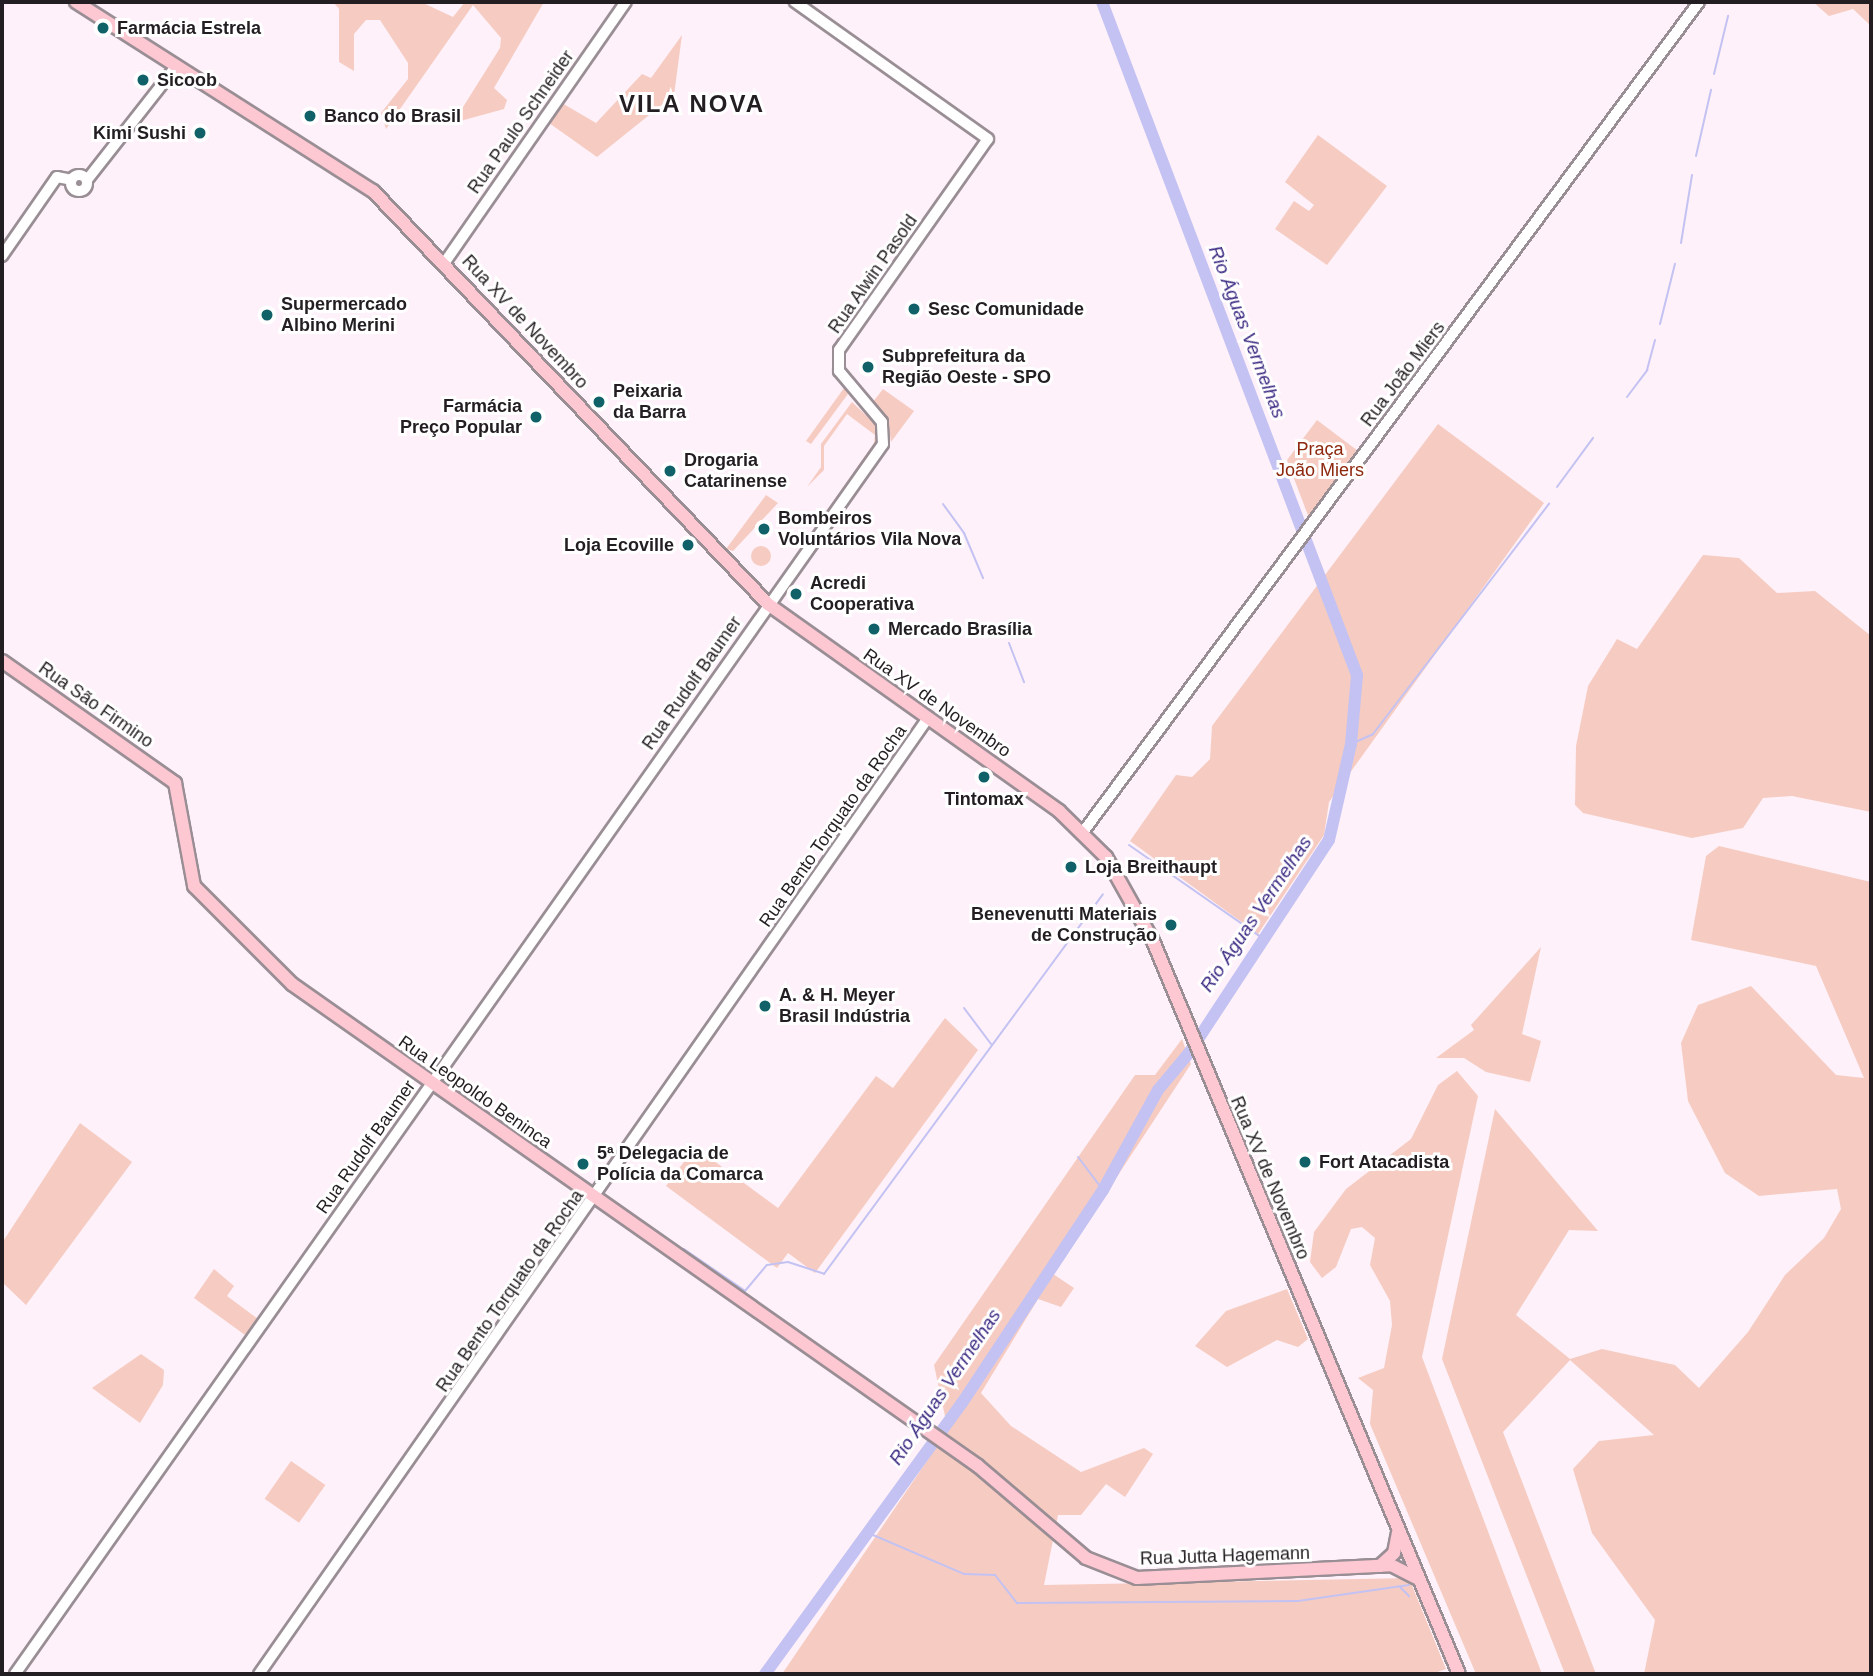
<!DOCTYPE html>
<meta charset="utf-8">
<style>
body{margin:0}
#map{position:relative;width:1873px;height:1676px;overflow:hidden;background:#fef1f9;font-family:Helvetica,sans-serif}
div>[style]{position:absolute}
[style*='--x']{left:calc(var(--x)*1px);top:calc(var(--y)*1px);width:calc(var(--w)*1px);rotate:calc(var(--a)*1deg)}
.green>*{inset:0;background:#f6ccc2;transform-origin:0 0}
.round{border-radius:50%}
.stream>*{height:2px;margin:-1px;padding:0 1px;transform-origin:1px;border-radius:1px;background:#c3c2f2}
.river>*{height:12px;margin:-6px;padding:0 6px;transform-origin:6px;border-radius:6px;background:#c3c2f2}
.roads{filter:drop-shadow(2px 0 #9a8e95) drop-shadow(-2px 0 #9a8e95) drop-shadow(0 2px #9a8e95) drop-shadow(0 -2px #9a8e95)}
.minor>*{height:10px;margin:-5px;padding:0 5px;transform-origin:5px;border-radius:5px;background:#fff}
.minor>.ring{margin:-5px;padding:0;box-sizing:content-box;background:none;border:10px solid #fff;border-radius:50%}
.major>*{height:12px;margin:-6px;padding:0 6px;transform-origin:6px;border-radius:6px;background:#fec8d3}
.dots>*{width:19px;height:19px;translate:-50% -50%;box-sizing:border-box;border:4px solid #fff;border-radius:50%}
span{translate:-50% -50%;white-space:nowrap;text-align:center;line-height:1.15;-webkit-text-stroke:6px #fff;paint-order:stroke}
.poi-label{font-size:18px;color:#231e21;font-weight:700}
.left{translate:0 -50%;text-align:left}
.right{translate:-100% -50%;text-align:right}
.street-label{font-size:18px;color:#231e21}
.park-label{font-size:18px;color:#8d270e}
.water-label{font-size:19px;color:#3b2982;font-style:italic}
.district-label{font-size:24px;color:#231e21;font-weight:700;letter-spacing:2px}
.frame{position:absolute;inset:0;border:4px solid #231e21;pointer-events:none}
</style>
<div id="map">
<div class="green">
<i style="clip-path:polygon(333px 2px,421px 2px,453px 17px,465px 2px,544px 2px,494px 88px,507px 100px,504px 109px,453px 123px,500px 48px,501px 38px,473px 5px,386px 129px,381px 113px,408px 79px,408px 63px,380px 20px,366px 20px,354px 34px,354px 71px,339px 62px,339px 9px)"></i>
<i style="clip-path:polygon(1813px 2px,1871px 2px,1871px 26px,1853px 9px,1829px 16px)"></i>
<i style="clip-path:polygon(682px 35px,674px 95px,597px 157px,549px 123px,562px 103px,596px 123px,642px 74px,651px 78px)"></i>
<i style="clip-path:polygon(1318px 135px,1387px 186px,1327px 265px,1275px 229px,1294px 201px,1309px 211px,1314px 205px,1285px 182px)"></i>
<i style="clip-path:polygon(844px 388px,848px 394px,811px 444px,806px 441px)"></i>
<i style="clip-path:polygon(883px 389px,914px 411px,891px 442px,889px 427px,872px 403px)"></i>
<i style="clip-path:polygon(852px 402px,876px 425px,878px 442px,795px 556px,874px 443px,875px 435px,847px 414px,824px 446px,824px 470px,807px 487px,821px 467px,821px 444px)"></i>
<i style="clip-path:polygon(1317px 420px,1358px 451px,1309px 518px,1287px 460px)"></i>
<i style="clip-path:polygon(1438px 424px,1544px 503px,1329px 802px,1324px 835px,1258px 934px,1130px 841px,1176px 775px,1192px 777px,1210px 759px,1212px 726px)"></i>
<i style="clip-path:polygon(766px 495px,778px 503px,733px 551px,726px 549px)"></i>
<i class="round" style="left:751px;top:546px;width:20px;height:20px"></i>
<i style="clip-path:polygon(1703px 555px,1739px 558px,1777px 593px,1815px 591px,1871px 636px,1871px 812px,1792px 796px,1763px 798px,1743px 828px,1692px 838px,1583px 813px,1575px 805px,1576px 746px,1588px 686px,1617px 639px,1637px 649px)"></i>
<i style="clip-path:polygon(1719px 846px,1871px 882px,1871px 1674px,1644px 1674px,1655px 1620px,1592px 1533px,1573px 1469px,1599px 1441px,1654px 1435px,1570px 1360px,1503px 1432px,1596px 1674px,1565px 1674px,1442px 1359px,1495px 1109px,1598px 1231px,1569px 1230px,1516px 1315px,1570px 1359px,1602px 1349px,1675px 1365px,1699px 1388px,1748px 1332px,1785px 1275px,1824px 1238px,1841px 1209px,1837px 1189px,1759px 1196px,1725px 1173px,1688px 1101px,1681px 1043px,1698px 1005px,1751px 986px,1836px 1075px,1864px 1078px,1816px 966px,1691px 940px,1706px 856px)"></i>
<i style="clip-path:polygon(1541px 947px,1522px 1034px,1541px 1041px,1530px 1082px,1486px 1072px,1464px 1058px,1436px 1058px,1474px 1030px,1471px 1025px)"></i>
<i style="clip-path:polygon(945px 1018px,978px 1050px,815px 1273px,788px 1253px,777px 1268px,666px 1186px,695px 1147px,778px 1208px,876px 1076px,893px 1088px)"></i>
<i style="clip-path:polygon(1182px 1039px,1191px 1064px,1053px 1274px,1074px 1288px,1061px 1307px,1038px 1299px,981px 1393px,1011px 1426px,1081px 1472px,1144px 1448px,1153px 1454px,1125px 1497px,1106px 1484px,1081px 1515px,1058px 1515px,1044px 1585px,1409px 1578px,1446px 1669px,1432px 1674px,782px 1674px,948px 1430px,934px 1365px,1135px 1075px,1155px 1075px)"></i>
<i style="clip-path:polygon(1457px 1071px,1478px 1096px,1422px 1357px,1542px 1674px,1476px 1674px,1370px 1424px,1373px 1390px,1358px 1378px,1384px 1368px,1392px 1325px,1390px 1301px,1370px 1265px,1375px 1238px,1362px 1227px,1351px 1229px,1336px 1267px,1322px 1278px,1310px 1262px,1314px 1232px,1346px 1189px,1411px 1139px,1438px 1085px)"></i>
<i style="clip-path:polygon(80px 1123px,132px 1162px,26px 1305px,2px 1282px,2px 1243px)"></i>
<i style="clip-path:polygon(214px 1269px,234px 1286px,227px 1296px,258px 1319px,245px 1335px,194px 1298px)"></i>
<i style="clip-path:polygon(1287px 1289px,1308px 1339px,1298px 1347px,1277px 1340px,1227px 1367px,1195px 1346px,1226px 1311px)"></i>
<i style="clip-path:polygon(141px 1354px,164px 1370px,163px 1385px,140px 1423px,92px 1388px)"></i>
<i style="left:291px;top:1461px;width:42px;height:46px;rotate:35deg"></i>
</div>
<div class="stream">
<i style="--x:1714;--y:74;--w:60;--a:-76.4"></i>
<i style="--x:1696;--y:156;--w:68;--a:-77.2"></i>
<i style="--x:1681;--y:243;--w:69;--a:-80.8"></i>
<i style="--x:1660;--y:324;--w:62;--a:-76"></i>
<i style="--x:1627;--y:397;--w:34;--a:-53"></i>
<i style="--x:1647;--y:370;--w:31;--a:-75"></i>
<i style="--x:1557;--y:487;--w:61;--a:-53.7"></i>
<i style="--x:943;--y:504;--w:36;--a:54"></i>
<i style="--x:964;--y:533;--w:49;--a:67.1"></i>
<i style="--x:1009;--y:643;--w:42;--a:69"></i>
<i style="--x:1351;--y:744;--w:24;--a:-24"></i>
<i style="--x:1373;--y:734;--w:290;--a:-52.6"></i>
<i style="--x:1129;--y:845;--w:161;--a:34.9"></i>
<i style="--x:964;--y:1008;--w:45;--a:53.1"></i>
<i style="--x:1078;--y:1157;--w:41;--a:52.9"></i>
<i style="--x:684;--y:1249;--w:74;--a:34.5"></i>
<i style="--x:745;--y:1291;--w:34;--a:-50"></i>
<i style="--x:767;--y:1265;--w:21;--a:-8"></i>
<i style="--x:788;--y:1262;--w:38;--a:18"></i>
<i style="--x:824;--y:1274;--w:471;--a:-53.7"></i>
<i style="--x:866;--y:1532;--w:107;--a:23.2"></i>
<i style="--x:964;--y:1574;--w:31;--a:2"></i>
<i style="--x:995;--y:1575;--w:36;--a:52"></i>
<i style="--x:1017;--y:1603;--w:281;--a:-0.4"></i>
<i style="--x:1298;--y:1601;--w:112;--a:-8.2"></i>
<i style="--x:1400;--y:1587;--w:13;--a:45"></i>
</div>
<div class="river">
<i style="--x:765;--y:1674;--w:335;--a:-54"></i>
<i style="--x:962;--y:1403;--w:255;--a:-56.5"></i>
<i style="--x:1103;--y:1190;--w:114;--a:-61.2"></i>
<i style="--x:1158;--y:1090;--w:48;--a:-50"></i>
<i style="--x:1189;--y:1053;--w:255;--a:-56.7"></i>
<i style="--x:1329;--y:840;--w:98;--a:-77.1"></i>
<i style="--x:1351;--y:744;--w:69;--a:-85"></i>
<i style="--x:1357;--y:675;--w:720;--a:-110.75"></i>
</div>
<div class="roads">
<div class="minor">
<i class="ring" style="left:71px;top:175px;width:6px;height:6px"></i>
<i style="--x:87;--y:180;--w:141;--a:-51.9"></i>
<i style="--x:2;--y:256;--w:96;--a:-55.2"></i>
<i style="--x:57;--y:177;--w:15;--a:11"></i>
<i style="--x:445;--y:262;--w:317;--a:-55.2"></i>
<i style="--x:1083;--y:832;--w:1034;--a:-53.42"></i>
<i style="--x:15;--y:1674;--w:1505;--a:-54.79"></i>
<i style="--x:883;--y:444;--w:22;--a:-93"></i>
<i style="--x:882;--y:422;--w:67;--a:-130.1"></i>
<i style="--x:839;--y:371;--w:21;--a:-90"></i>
<i style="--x:839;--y:350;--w:258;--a:-54.8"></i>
<i style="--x:988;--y:139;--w:237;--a:-144.6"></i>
<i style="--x:259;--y:1674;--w:1167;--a:-55.02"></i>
</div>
<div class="major">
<i style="--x:76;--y:2;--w:352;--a:32.5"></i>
<i style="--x:373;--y:191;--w:571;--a:46.28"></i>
<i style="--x:768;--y:604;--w:357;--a:35.4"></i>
<i style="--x:1059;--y:811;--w:66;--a:44.4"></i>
<i style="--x:1106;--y:857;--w:96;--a:60.8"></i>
<i style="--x:1153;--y:941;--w:794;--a:67.34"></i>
<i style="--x:2;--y:661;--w:212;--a:35.2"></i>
<i style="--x:175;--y:783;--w:105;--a:79.5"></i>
<i style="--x:194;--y:886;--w:139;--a:45"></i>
<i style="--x:292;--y:984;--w:838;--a:35.09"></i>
<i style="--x:978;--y:1466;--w:142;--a:40.4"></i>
<i style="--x:1086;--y:1558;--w:55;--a:21.4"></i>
<i style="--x:1137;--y:1578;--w:254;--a:-2.9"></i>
<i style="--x:1391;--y:1565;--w:29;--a:27"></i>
<i style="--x:1380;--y:1566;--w:19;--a:-43"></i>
<i style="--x:1394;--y:1553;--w:21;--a:-79"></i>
</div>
</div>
<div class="dots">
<i style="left:103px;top:28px;background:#116168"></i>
<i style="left:143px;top:80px;background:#116168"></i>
<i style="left:310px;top:116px;background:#116168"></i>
<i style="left:200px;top:133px;background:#116168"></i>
<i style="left:914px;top:309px;background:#116168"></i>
<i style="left:267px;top:315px;background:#116168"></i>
<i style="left:868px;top:367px;background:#116168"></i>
<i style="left:599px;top:402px;background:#116168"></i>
<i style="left:536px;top:417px;background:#116168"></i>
<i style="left:670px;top:471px;background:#116168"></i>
<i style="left:764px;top:529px;background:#116168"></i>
<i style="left:688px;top:545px;background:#116168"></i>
<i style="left:796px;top:594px;background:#116168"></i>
<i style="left:874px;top:629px;background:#116168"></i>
<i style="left:984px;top:777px;background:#116168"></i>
<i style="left:1071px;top:867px;background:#116168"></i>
<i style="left:1171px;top:925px;background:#116168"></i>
<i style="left:765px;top:1006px;background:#116168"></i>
<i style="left:1305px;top:1162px;background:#116168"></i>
<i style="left:583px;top:1164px;background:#116168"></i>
</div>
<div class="poi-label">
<span class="left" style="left:117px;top:28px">Farmácia Estrela</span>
<span class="left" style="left:157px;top:80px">Sicoob</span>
<span class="left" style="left:324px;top:116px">Banco do Brasil</span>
<span class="right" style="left:186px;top:133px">Kimi Sushi</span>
<span class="left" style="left:281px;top:315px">Supermercado<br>Albino Merini</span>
<span class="left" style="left:928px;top:309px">Sesc Comunidade</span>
<span class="left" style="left:882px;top:367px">Subprefeitura da<br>Região Oeste - SPO</span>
<span class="left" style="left:613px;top:402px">Peixaria<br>da Barra</span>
<span class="right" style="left:522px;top:417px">Farmácia<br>Preço Popular</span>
<span class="left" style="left:684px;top:471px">Drogaria<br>Catarinense</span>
<span class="left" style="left:778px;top:529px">Bombeiros<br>Voluntários Vila Nova</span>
<span class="right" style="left:674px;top:545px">Loja Ecoville</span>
<span class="left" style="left:810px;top:594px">Acredi<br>Cooperativa</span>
<span class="left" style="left:888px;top:629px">Mercado Brasília</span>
<span style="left:984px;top:799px">Tintomax</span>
<span class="left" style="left:1085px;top:867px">Loja Breithaupt</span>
<span class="right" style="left:1157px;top:925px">Benevenutti Materiais<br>de Construção</span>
<span class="left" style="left:779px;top:1006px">A. &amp; H. Meyer<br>Brasil Indústria</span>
<span class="left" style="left:597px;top:1164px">5ª Delegacia de<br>Polícia da Comarca</span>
<span class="left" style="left:1319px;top:1162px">Fort Atacadista</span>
</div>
<div class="street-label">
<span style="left:521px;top:122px;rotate:-55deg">Rua Paulo Schneider</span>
<span style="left:873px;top:274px;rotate:-55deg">Rua Alwin Pasold</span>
<span style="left:525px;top:322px;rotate:47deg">Rua XV de Novembro</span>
<span style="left:1403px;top:374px;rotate:-53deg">Rua João Miers</span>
<span style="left:692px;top:683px;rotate:-55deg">Rua Rudolf Baumer</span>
<span style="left:937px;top:703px;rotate:35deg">Rua XV de Novembro</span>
<span style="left:96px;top:705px;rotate:35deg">Rua São Firmino</span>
<span style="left:833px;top:826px;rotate:-55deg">Rua Bento Torquato da Rocha</span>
<span style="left:475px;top:1092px;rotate:35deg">Rua Leopoldo Beninca</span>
<span style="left:366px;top:1147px;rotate:-55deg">Rua Rudolf Baumer</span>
<span style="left:1270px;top:1178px;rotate:67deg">Rua XV de Novembro</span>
<span style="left:510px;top:1291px;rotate:-55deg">Rua Bento Torquato da Rocha</span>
<span style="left:1225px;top:1556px;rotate:-2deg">Rua Jutta Hagemann</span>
</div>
<div class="park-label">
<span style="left:1320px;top:460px">Praça<br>João Miers</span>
</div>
<div class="water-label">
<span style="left:1247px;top:332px;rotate:69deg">Rio Águas Vermelhas</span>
<span style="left:1256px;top:914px;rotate:-56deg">Rio Águas Vermelhas</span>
<span style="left:945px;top:1387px;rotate:-56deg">Rio Águas Vermelhas</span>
</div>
<div class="district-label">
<span style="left:692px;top:104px">VILA NOVA</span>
</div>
<div class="frame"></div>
</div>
